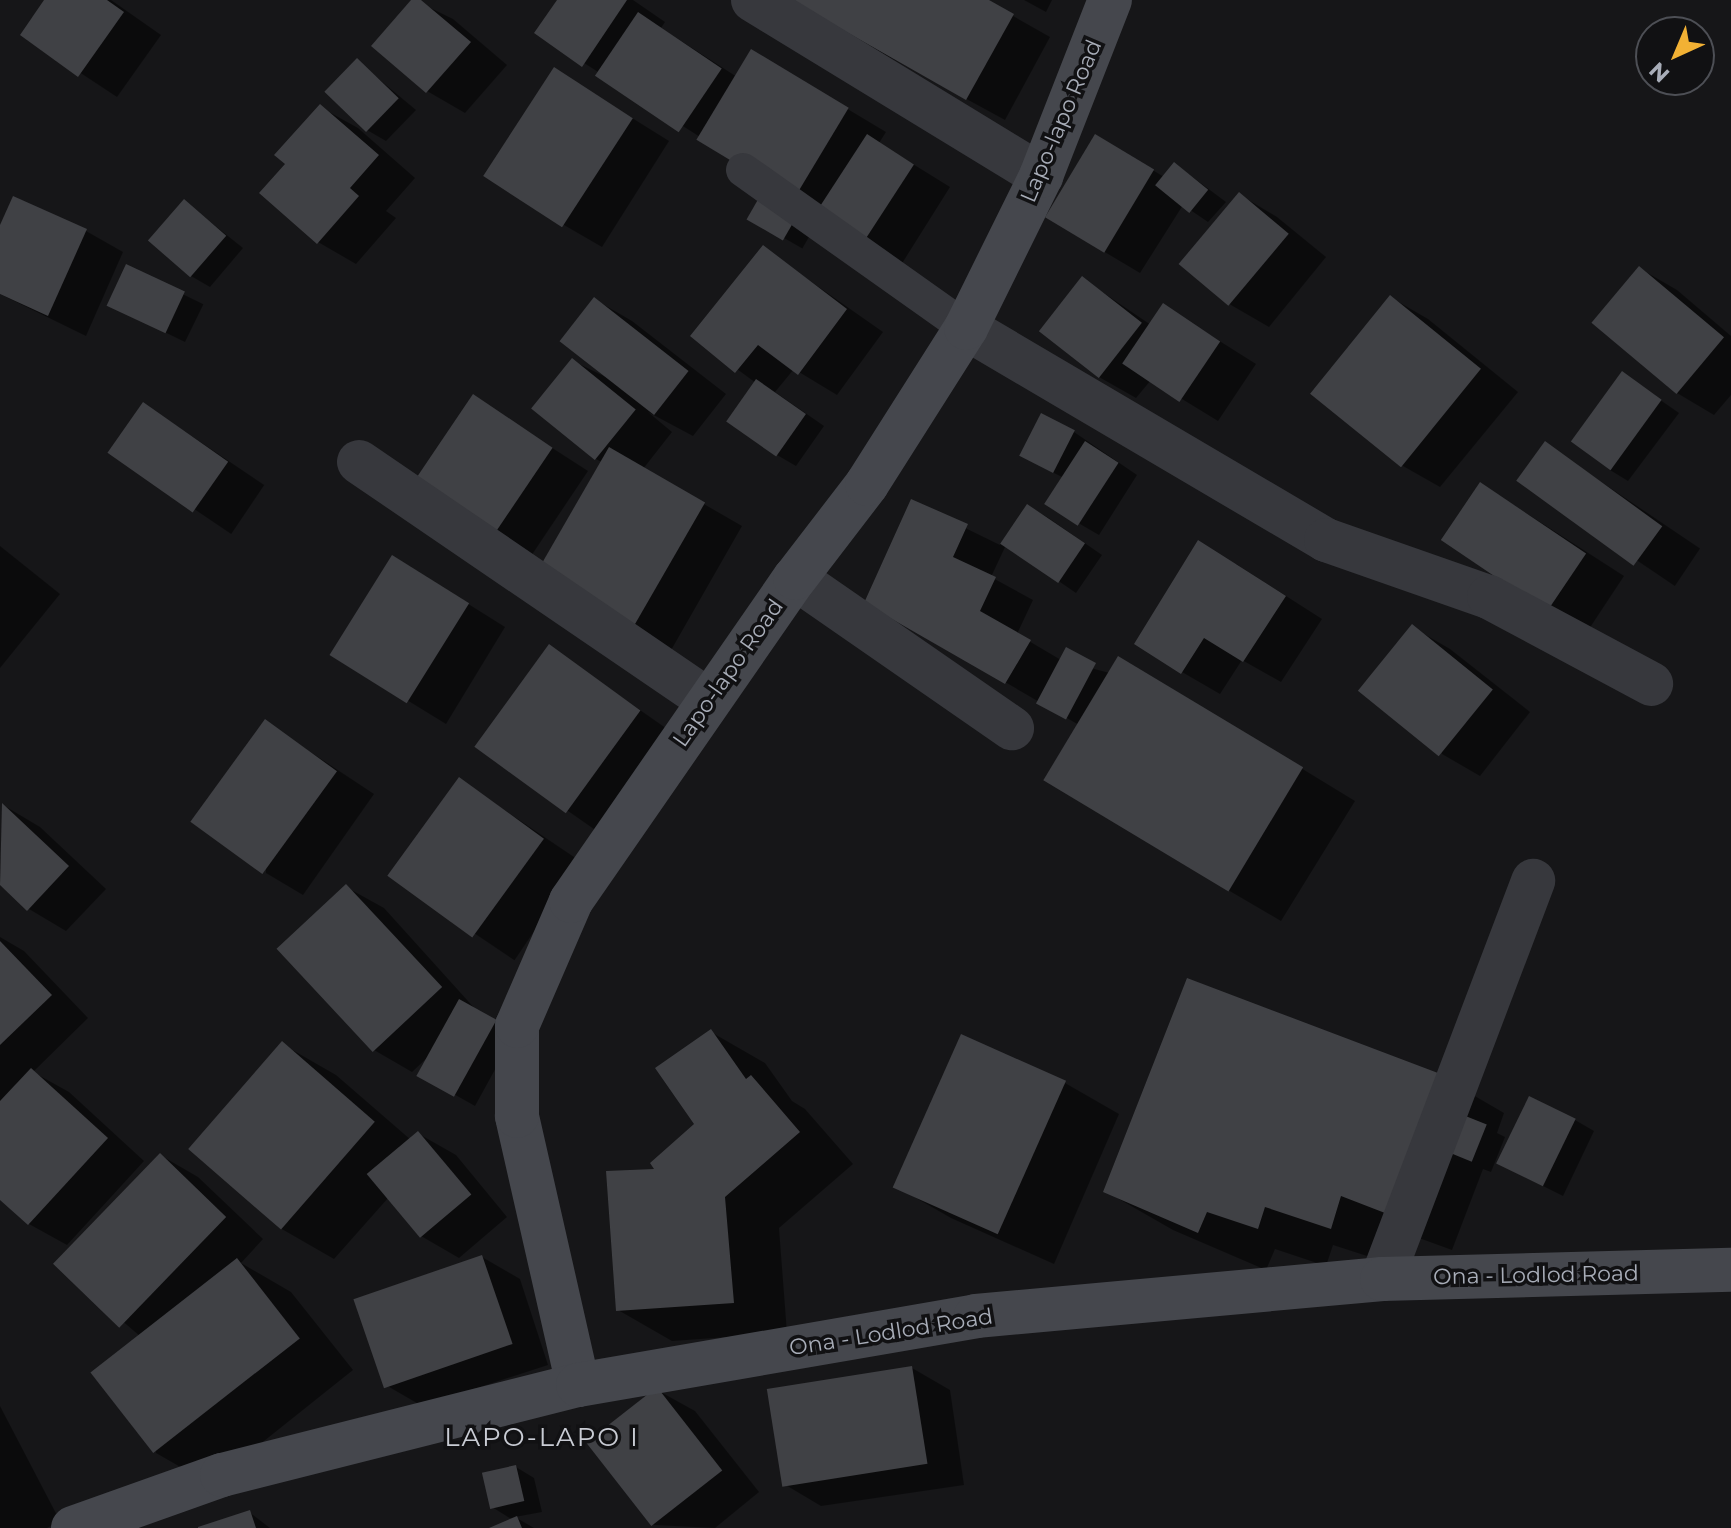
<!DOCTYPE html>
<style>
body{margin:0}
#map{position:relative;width:1731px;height:1528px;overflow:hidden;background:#161618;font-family:Montserrat,sans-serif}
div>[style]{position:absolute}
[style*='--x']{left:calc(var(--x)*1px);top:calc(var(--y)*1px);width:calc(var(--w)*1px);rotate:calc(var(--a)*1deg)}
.shadow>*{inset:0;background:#0007;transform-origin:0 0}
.building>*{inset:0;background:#404145;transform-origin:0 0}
.lane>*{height:34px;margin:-17px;padding:0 17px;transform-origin:17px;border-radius:17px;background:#37383d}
.street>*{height:44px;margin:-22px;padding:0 22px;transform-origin:22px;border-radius:22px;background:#37383d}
.secondary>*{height:44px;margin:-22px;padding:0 22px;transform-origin:22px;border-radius:22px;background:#45474d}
span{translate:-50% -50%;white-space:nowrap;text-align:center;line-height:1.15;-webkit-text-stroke:7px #111113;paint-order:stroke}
.street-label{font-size:22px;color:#a8adb8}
.quarter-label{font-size:26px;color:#c9ccd4;letter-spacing:2px}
.north{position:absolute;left:1635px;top:16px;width:80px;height:80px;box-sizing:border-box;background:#111113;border:2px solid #4d4f55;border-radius:50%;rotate:224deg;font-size:22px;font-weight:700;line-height:32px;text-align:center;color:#a8adb8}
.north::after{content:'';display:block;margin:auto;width:28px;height:36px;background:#f2b134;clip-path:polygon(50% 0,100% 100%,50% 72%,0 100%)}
</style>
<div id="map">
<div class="shadow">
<i style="clip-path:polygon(47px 0,111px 0,161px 35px,117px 97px,23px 35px)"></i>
<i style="clip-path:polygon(414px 0,453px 19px,507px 65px,465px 113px,427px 91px)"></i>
<i style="clip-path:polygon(560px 0,633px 0,665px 22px,661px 28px,737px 77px,789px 74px,886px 132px,879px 143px,950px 187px,901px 265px,537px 33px)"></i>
<i style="clip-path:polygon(985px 0,1050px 37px,1005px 120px,829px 24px)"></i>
<i style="clip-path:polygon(1024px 0,1052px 0,1046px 12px)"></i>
<i style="clip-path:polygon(357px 61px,416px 110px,386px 141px,367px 130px)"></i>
<i style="clip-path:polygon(555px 70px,669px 141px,602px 247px,564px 225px)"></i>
<i style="clip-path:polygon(320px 107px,358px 128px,415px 178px,386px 211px,396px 218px,356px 264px,318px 242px,287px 163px)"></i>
<i style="clip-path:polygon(1133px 158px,1164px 177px,1175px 164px,1226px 202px,1208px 222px,1183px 205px,1140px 273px,1103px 251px)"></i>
<i style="clip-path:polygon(1240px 195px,1277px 217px,1326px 257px,1269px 327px,1231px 305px,1183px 265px)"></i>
<i style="left:761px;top:198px;width:61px;height:23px;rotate:30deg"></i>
<i style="clip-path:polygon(185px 202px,243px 248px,210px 287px,191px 276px)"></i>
<i style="clip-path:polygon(0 230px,86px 231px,123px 252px,86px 336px,0 294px)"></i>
<i style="clip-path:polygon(763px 248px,883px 332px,837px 395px,794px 369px,775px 392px,824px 426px,796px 466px,777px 455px,756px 383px,692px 336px)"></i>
<i style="left:127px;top:267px;width:85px;height:42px;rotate:26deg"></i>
<i style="clip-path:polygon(1639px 268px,1677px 290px,1731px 336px,1731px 395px,1714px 415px,1677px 393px,1594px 322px)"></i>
<i style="clip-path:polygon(1083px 279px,1151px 325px,1164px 306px,1256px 364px,1218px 421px,1151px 380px,1136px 398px,1099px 377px)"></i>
<i style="clip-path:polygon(1390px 297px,1428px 319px,1518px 392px,1440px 487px,1403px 466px,1313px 393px)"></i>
<i style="clip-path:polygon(594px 299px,632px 321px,726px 394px,693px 436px,648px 412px,672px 432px,643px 469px,742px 526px,670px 652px,538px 577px,603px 463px,596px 459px,573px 361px,614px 381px)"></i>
<i style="clip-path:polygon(1623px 374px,1679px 413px,1628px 481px,1610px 470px)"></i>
<i style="clip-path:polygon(473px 397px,588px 471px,525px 565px,487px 544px)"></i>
<i style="left:144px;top:404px;width:145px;height:59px;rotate:34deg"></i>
<i style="clip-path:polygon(1074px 432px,1137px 475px,1099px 535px,1080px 524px,1064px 478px,1042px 467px)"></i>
<i style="left:1545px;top:444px;width:187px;height:45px;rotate:34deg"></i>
<i style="clip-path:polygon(1481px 484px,1624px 576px,1587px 632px,1550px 611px)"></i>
<i style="clip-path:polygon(912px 502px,1000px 545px,1028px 506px,1047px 517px,1102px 555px,1076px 593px,1006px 545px,991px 577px,1033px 600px,1017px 634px,1061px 660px,1173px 690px,1355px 801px,1281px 921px,1228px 890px,1079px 725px,867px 602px)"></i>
<i style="clip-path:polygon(0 546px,60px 594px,0 668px)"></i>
<i style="clip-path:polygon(1236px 564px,1322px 619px,1281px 682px,1242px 660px,1220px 694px,1182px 672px)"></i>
<i style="clip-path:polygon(430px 580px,505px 627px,446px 724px,332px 654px)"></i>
<i style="clip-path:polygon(1412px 627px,1450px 649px,1530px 712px,1480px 776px,1442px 754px)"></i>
<i style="left:550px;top:647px;width:153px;height:124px;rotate:35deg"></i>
<i style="clip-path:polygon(265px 722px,374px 794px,303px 895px,266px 873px)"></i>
<i style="left:460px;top:780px;width:146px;height:119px;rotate:34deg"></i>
<i style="clip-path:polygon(3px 805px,40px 827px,106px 889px,66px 931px,29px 909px,0 882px)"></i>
<i style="clip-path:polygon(346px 887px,384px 908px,477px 1011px,515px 1033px,475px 1106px,420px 1075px,430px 1055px,412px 1072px,374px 1050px,280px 950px)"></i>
<i style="clip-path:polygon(0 937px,24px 951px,88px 1018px,33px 1072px,69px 1092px,144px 1161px,67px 1245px,29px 1224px,0 1197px)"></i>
<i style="clip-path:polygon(711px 1032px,765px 1063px,792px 1101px,805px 1109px,853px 1164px,779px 1228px,787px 1333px,672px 1341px,618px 1310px,658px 1170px,697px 1124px)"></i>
<i style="clip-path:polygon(962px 1037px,1065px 1083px,1119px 1114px,1054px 1264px,951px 1218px,897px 1187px)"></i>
<i style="clip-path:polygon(282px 1044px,336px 1075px,411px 1140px,419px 1134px,456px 1155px,507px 1217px,459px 1258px,421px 1236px,389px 1197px,334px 1259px,280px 1228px)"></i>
<i style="clip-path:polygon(1437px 1074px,1504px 1113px,1497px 1133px,1505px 1137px,1491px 1172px,1483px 1169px,1452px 1250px,1408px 1234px,1398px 1266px,1333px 1245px,1326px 1266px,1275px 1249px,1266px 1270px,1173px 1230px,1105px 1191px)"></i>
<i style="clip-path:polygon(1575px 1120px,1594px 1131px,1563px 1196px,1499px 1164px)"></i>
<i style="clip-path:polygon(160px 1155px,198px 1177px,263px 1239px,241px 1263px,291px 1292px,353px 1370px,210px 1484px,156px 1453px,141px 1337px,56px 1264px)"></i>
<i style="clip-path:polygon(482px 1257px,520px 1279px,548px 1365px,422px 1406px,384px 1384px)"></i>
<i style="clip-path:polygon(912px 1368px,950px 1390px,964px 1485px,821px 1506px,784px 1484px)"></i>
<i style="clip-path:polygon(657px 1390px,695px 1411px,759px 1492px,715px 1528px,654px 1525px,589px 1443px)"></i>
<i style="clip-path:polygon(0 1406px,60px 1521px,47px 1528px,0 1528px)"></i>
<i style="clip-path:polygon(516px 1467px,534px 1478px,542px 1512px,515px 1517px,534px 1528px,494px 1528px,513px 1520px,492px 1507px)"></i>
<i style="clip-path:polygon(249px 1512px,270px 1528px,202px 1528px)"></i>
</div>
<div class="building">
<i style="clip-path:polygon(44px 0,107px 0,124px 12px,78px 77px,20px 35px)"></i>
<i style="clip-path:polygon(411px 0,421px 0,471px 42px,426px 93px,371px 46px)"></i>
<i style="clip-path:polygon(557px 0,627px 0,582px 67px,534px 33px)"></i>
<i style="clip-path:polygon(790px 0,989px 0,1014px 14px,966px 100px)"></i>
<i style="left:638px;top:12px;width:101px;height:77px;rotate:34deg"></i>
<i style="left:751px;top:49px;width:114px;height:106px;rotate:31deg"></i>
<i style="left:357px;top:58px;width:58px;height:47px;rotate:44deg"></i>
<i style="left:554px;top:67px;width:94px;height:130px;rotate:33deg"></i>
<i style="clip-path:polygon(320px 104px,379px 155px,350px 188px,359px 196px,317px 244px,259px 193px,285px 164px,274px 155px)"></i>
<i style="left:867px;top:134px;width:56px;height:97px;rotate:33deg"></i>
<i style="left:1095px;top:134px;width:69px;height:97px;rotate:31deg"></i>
<i style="left:1174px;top:162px;width:44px;height:30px;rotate:39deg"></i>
<i style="left:1239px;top:192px;width:65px;height:94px;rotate:40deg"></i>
<i style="clip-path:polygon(13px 196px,87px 229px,48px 316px,0 294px,0 225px)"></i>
<i style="left:760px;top:196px;width:42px;height:27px;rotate:30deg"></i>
<i style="left:184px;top:199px;width:56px;height:55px;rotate:41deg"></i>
<i style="clip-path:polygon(763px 245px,847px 309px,798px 375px,758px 345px,735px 373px,690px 336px)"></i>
<i style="left:126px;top:264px;width:65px;height:46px;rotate:25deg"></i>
<i style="left:1639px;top:266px;width:111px;height:74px;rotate:40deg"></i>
<i style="left:1082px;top:276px;width:76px;height:70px;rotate:38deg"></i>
<i style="left:1390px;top:295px;width:117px;height:127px;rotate:39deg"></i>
<i style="left:594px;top:297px;width:120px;height:56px;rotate:38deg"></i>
<i style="left:1163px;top:303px;width:69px;height:73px;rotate:34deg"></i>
<i style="left:572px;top:358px;width:82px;height:65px;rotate:39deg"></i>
<i style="left:1622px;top:371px;width:49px;height:87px;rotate:36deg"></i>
<i style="left:756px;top:379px;width:61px;height:52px;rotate:35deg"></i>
<i style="left:473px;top:394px;width:96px;height:118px;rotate:34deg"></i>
<i style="left:143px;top:402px;width:104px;height:62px;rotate:35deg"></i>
<i style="left:1041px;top:413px;width:38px;height:48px;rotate:27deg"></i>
<i style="left:1085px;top:441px;width:40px;height:75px;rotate:33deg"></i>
<i style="left:1545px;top:441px;width:145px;height:49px;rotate:36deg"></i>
<i style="left:609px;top:447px;width:111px;height:150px;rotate:30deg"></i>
<i style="left:1480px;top:482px;width:128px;height:70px;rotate:34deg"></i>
<i style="clip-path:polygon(911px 499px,968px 524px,953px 557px,996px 577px,980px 611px,1031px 640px,1005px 684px,864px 603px)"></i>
<i style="left:1027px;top:504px;width:70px;height:48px;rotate:34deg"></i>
<i style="clip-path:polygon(1198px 540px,1286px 596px,1243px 662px,1204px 638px,1181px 674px,1134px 644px)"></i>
<i style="left:392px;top:555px;width:91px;height:118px;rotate:32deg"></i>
<i style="left:1412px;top:624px;width:104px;height:86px;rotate:39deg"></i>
<i style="left:549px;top:644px;width:113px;height:127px;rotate:36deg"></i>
<i style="left:1066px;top:647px;width:34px;height:64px;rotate:28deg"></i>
<i style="left:1118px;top:656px;width:216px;height:145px;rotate:31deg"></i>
<i style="left:265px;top:719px;width:89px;height:127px;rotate:36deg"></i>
<i style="left:459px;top:777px;width:105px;height:122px;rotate:36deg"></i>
<i style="clip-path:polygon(2px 803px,69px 866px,27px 911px,0 885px)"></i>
<i style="left:346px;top:884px;width:141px;height:95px;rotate:47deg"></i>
<i style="clip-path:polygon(0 941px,52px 995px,0 1045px)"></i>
<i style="clip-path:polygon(1187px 978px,1438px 1073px,1385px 1213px,1341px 1196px,1331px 1229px,1265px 1207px,1258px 1229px,1207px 1212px,1198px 1233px,1103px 1192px)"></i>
<i style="left:459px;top:999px;width:43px;height:88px;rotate:29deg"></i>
<i style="clip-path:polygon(711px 1029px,746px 1079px,751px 1075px,800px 1132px,725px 1197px,734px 1303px,616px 1311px,606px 1171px,654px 1169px,650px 1163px,694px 1124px,655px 1068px)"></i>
<i style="left:961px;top:1034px;width:115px;height:168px;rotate:24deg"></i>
<i style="left:282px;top:1041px;width:123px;height:143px;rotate:41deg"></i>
<i style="clip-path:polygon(31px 1068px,108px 1138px,28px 1225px,0 1200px,0 1101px)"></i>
<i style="left:1529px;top:1096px;width:52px;height:75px;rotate:26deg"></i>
<i style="left:1458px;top:1113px;width:31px;height:40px;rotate:22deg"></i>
<i style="left:418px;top:1131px;width:83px;height:67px;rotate:50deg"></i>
<i style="left:160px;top:1153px;width:92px;height:154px;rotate:44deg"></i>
<i style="left:482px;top:1255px;width:94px;height:136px;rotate:71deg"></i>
<i style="left:237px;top:1258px;width:102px;height:186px;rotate:52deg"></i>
<i style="left:912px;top:1366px;width:99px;height:147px;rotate:81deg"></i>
<i style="left:657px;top:1387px;width:106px;height:90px;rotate:52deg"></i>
<i style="left:516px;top:1465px;width:37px;height:35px;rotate:77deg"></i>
<i style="clip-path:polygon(250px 1510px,256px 1528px,198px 1528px,198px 1527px)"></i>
<i style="clip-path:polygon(517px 1516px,522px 1528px,489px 1528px)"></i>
</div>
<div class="lane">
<i style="--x:743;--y:170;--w:273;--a:35.3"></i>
</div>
<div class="street">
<i style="--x:753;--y:0;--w:338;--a:31.4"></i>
<i style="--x:966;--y:328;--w:418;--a:30.5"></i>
<i style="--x:1326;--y:540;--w:173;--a:19.3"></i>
<i style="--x:1489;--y:597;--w:184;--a:28.2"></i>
<i style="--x:359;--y:462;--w:422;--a:34.3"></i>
<i style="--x:795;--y:578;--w:264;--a:34.7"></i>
<i style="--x:1382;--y:1279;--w:426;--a:-69.2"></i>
</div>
<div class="secondary">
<i style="--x:578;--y:1385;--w:276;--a:-102.8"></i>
<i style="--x:517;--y:1116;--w:90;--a:-90"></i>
<i style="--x:517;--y:1026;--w:136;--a:-66.6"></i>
<i style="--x:571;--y:901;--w:393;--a:-55.3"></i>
<i style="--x:795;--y:578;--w:118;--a:-52.5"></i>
<i style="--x:867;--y:484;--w:185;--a:-57.6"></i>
<i style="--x:966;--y:328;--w:169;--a:-63.7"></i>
<i style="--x:1041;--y:176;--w:189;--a:-68.6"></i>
<i style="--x:73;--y:1528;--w:158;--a:-19.6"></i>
<i style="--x:222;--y:1475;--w:367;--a:-14.2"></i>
<i style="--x:578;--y:1385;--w:404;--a:-9.8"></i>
<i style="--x:976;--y:1316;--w:408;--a:-5.2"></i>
<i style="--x:1382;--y:1279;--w:349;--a:-1.5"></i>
</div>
<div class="street-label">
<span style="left:1061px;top:121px;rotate:-67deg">Lapo-lapo Road</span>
<span style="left:728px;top:673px;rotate:-55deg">Lapo-lapo Road</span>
<span style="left:1536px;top:1275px;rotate:-1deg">Ona - Lodlod Road</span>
<span style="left:891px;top:1332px;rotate:-9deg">Ona - Lodlod Road</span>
</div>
<div class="quarter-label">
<span style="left:542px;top:1438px">LAPO-LAPO I</span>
</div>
<div class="north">N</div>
</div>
